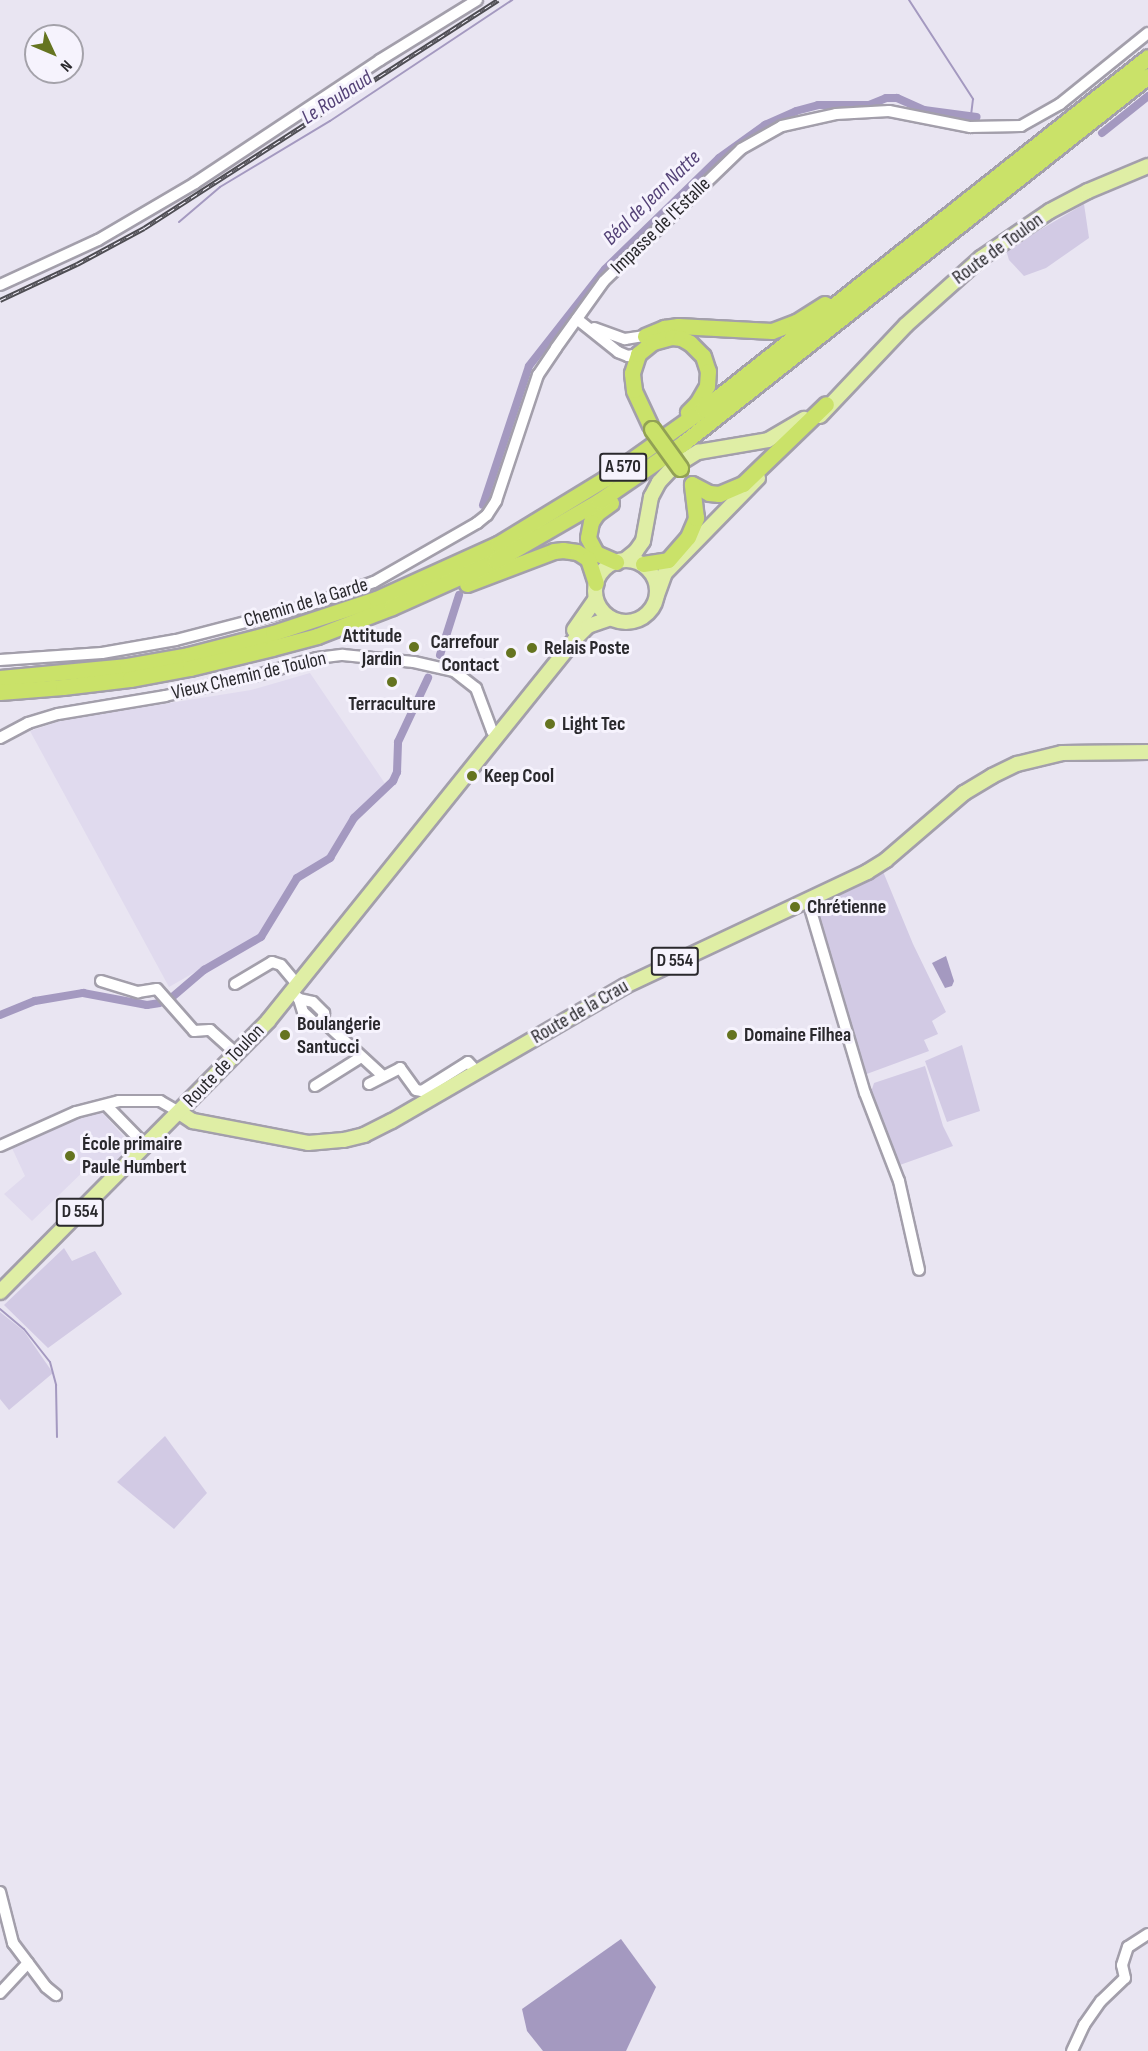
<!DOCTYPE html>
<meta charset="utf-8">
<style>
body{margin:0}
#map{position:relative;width:1148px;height:2051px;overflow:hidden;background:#e9e5f2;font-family:"Sofia Sans Condensed",sans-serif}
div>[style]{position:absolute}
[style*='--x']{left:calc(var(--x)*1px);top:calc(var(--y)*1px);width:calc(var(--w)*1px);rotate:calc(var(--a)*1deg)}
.built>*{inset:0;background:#e0daee}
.green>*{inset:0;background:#d2cae4}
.water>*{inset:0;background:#a499c0}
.stream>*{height:2px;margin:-1px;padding:0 1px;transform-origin:1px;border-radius:1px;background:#a499c0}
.canal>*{height:8px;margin:-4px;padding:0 4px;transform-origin:4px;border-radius:4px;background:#a499c0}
.roads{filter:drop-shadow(2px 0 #a39fab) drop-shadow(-2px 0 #a39fab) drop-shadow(0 2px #a39fab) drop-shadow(0 -2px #a39fab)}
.minor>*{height:10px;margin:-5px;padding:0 5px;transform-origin:5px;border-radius:5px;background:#fff}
.major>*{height:14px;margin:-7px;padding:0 7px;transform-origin:7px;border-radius:7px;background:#dfeea5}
.major>.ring{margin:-7px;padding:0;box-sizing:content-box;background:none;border:14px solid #dfeea5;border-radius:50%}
.highway>*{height:15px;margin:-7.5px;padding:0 7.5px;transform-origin:7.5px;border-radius:7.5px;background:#cae269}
.rail>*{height:4.5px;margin-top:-2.25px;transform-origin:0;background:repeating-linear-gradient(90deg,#f6f3fd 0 7px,#4e4d53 0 14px);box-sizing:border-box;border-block:2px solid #4e4d53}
.bridges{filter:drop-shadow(2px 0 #92a154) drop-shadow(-2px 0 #92a154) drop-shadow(0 2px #92a154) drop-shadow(0 -2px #92a154)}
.highway-bridge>*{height:15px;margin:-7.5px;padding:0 7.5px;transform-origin:7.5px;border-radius:7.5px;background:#cae269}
.dots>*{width:16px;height:16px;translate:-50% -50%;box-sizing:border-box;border:3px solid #f6f3fd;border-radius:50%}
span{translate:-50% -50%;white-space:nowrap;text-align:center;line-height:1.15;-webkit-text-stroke:6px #f6f3fd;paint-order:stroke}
.shield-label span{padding:2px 4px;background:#f6f3fd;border:2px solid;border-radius:4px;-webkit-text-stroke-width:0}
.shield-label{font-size:18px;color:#2a292d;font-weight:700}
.street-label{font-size:20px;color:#2a292d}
.poi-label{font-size:20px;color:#2a292d;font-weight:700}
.right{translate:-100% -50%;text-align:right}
.left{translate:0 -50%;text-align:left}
.water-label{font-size:21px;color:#544277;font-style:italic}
.north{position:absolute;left:24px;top:24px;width:60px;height:60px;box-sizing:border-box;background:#f6f3fd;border:2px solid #a4a2aa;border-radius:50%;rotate:134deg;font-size:16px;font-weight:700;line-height:24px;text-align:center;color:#2a292d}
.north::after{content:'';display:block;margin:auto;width:21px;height:27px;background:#657420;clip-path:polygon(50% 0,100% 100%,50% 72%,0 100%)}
</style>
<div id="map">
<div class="built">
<i style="clip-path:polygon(310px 673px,386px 785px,351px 817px,326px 857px,295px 877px,261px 934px,169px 987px,30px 731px,63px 720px,251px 690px)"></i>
<i style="clip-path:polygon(100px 1110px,133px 1147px,103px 1177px,89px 1166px,32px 1221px,4px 1194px,25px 1176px,11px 1146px,70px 1118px)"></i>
</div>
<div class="green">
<i style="clip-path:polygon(1084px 204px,1089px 238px,1046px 268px,1024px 276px,1009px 260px,1006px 250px)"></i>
<i style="clip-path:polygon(882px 869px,913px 944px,946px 1012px,932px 1021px,938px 1034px,924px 1040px,929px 1051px,864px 1075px,813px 905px)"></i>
<i style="clip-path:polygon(962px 1045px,980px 1111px,947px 1122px,925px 1061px)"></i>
<i style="clip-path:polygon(925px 1066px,943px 1126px,953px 1146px,897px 1166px,869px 1098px,874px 1083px)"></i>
<i style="clip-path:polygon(64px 1248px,72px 1261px,95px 1251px,122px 1294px,48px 1348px,4px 1305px)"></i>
<i style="clip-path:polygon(0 1312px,24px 1331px,53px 1373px,9px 1410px,0 1399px)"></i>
<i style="clip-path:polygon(165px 1436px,207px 1493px,174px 1529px,117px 1482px)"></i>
</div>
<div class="water">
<i style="clip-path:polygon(946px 956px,954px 981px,952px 986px,945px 988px,932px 963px)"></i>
<i style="clip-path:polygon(621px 1939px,656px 1987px,626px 2051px,543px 2051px,527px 2031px,522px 2009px)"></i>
</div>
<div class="stream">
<i style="--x:909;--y:0;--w:118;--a:57.1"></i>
<i style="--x:973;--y:99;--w:17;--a:97"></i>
<i style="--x:179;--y:222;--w:54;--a:-40.5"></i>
<i style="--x:220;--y:187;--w:128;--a:-31"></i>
<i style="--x:330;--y:121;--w:219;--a:-33.6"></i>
<i style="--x:0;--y:1309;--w:31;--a:40"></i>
<i style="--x:24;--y:1329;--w:42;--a:51.8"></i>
<i style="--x:50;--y:1362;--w:24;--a:75"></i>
<i style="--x:56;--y:1385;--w:52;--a:88.9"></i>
</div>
<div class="canal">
<i style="--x:1102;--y:133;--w:59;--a:-38.8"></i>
<i style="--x:483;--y:505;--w:146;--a:-71.7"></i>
<i style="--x:529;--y:366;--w:123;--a:-51.9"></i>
<i style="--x:605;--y:269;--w:159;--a:-44.2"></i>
<i style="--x:719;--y:158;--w:57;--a:-35.7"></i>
<i style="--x:765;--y:125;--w:34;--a:-24"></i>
<i style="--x:796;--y:111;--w:23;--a:-15"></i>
<i style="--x:818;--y:105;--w:51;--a:0"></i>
<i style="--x:869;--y:105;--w:18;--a:-22"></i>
<i style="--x:886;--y:98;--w:11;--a:0"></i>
<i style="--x:897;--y:98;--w:30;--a:24"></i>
<i style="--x:924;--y:110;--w:53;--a:7.5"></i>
<i style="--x:440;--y:655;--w:63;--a:-72.4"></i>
<i style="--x:170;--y:999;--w:45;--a:-40.5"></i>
<i style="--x:204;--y:970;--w:66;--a:-30.1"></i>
<i style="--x:261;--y:937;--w:69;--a:-58.6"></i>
<i style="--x:297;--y:878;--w:39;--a:-31"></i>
<i style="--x:330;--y:858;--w:47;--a:-59"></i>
<i style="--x:354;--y:818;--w:54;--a:-43.5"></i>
<i style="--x:393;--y:781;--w:10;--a:-66"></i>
<i style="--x:397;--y:772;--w:30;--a:-88"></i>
<i style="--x:398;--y:742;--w:71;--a:-64.9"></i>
<i style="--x:0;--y:1015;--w:38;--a:-22"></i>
<i style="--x:35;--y:1001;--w:49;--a:-9.5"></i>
<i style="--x:83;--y:993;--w:65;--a:10.6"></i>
<i style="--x:147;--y:1005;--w:13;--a:-9"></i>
</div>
<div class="roads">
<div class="minor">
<i style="--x:0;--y:285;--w:108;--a:-24.7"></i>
<i style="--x:98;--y:240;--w:113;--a:-30.4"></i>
<i style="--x:195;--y:183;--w:222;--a:-33.6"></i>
<i style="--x:380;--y:60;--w:114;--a:-31.7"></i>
<i style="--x:577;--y:319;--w:53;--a:38.8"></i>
<i style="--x:618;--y:352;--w:11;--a:22"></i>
<i style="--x:628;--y:356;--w:10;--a:-11"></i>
<i style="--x:594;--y:328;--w:33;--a:20"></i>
<i style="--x:625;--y:339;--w:20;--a:-9"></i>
<i style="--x:0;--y:660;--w:102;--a:-3.9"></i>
<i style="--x:102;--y:653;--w:75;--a:-10"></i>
<i style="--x:176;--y:640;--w:132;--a:-14.5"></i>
<i style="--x:304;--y:607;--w:74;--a:-19.7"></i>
<i style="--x:374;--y:582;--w:119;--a:-29.8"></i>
<i style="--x:477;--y:523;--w:13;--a:-39"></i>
<i style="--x:487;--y:515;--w:17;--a:-57"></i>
<i style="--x:496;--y:501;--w:133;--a:-71.6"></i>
<i style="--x:538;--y:375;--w:32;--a:-56"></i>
<i style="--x:556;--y:348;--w:82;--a:-54.4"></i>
<i style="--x:604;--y:281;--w:190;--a:-43.9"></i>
<i style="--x:741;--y:149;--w:47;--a:-29.3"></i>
<i style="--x:782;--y:126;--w:55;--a:-12.5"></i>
<i style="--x:836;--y:114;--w:53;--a:-3.2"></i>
<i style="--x:889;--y:111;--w:83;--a:11.2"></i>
<i style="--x:970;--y:127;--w:51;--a:-1.1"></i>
<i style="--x:1021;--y:126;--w:45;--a:-29.4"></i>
<i style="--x:1060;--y:104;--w:113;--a:-38.9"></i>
<i style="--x:0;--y:738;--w:32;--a:-28"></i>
<i style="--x:28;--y:723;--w:31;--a:-17"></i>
<i style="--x:58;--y:714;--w:109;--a:-9.5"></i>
<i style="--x:165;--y:696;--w:98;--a:-12.9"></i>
<i style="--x:261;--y:674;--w:58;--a:-15.9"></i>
<i style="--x:317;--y:658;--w:26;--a:-7"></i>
<i style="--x:343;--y:655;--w:71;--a:5.6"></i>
<i style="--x:414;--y:662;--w:41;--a:12.7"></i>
<i style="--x:454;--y:671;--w:28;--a:38"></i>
<i style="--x:476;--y:688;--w:46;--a:69.6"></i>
<i style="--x:492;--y:731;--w:4;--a:27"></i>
<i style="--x:496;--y:733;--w:9;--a:-36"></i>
<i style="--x:808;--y:901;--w:200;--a:73.5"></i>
<i style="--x:865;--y:1093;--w:94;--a:68.9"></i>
<i style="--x:899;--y:1181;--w:91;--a:77.3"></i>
<i style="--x:101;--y:981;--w:39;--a:17"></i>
<i style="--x:138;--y:992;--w:19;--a:-9"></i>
<i style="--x:157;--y:989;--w:56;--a:48.6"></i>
<i style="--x:194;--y:1031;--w:16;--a:-4"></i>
<i style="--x:210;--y:1030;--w:36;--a:42"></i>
<i style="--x:235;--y:984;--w:43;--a:-30.7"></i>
<i style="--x:272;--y:962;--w:9;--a:18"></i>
<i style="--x:281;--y:965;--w:26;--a:50"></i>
<i style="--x:292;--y:992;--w:10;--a:45"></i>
<i style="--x:299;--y:999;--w:14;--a:73"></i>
<i style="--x:303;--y:1012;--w:16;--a:43"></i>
<i style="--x:315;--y:1023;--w:8;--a:-23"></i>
<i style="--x:299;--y:999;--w:14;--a:12"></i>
<i style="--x:313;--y:1002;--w:16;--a:45"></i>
<i style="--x:324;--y:1013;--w:7;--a:106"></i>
<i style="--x:322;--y:1020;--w:83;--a:42.6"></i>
<i style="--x:369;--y:1084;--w:35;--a:-27"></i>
<i style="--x:400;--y:1068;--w:27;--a:54"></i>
<i style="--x:416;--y:1090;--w:6;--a:9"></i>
<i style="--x:422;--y:1091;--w:54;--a:-32.2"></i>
<i style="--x:468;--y:1062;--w:13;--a:48"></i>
<i style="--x:315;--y:1086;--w:54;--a:-32.2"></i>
<i style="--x:106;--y:1105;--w:57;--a:45.7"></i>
<i style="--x:0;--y:1146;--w:83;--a:-24.1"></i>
<i style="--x:76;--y:1112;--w:44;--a:-14.3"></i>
<i style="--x:119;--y:1101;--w:41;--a:0"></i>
<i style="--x:160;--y:1101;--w:22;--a:30"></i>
<i style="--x:0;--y:1892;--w:53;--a:75.7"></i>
<i style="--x:13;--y:1943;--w:55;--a:53.1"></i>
<i style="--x:46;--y:1987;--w:13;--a:39"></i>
<i style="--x:0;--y:1993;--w:41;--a:-47"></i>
<i style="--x:1072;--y:2051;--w:29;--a:-65"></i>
<i style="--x:1084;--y:2025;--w:29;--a:-55"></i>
<i style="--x:1101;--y:2001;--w:33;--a:-44"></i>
<i style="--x:1125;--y:1978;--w:13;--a:-103"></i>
<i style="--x:1122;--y:1965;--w:19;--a:-72"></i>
<i style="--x:1128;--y:1947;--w:24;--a:-33"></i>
</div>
<div class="major">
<i style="--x:820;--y:416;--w:125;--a:-46.6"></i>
<i style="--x:906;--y:325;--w:101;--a:-41.8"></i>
<i style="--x:981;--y:258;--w:83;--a:-34.3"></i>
<i style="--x:1050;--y:211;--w:43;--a:-27.8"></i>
<i style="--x:1088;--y:191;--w:65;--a:-22.6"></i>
<i style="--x:625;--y:560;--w:14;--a:-39"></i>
<i style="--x:636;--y:551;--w:12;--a:-55"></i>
<i style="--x:643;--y:541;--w:45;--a:-79.7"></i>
<i style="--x:651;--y:497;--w:17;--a:-62"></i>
<i style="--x:659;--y:482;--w:19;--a:-47"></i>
<i style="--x:672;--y:468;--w:31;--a:-32"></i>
<i style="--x:698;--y:452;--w:71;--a:-9.7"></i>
<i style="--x:768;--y:440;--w:42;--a:-30.3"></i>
<i class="ring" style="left:595px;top:560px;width:48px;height:48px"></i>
<i style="--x:657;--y:595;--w:23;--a:-70"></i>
<i style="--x:665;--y:573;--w:133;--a:-45.6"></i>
<i style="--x:574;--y:630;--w:38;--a:-55"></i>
<i style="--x:179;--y:1112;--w:17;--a:33"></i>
<i style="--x:193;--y:1121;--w:117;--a:10.8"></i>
<i style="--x:308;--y:1143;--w:36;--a:-5"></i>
<i style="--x:344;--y:1140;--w:21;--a:-14"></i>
<i style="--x:364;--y:1135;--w:31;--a:-27"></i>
<i style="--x:392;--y:1121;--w:269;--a:-30.1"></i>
<i style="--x:625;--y:986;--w:268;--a:-25.2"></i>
<i style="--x:867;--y:872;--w:22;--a:-32"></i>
<i style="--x:886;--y:860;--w:103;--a:-40.7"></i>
<i style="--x:964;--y:793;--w:33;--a:-31"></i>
<i style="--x:992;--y:776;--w:28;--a:-26"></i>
<i style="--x:1017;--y:764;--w:46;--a:-13.7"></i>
<i style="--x:1062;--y:753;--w:86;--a:-0.7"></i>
<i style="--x:0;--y:1292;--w:381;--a:-45.3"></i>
<i style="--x:268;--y:1021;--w:491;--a:-51.2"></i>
<i style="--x:576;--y:638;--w:17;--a:-45"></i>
<i style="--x:588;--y:626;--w:24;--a:-19"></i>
</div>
<div class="highway">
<i style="--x:645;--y:336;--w:21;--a:-23"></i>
<i style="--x:664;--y:328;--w:14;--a:-8"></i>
<i style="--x:678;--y:326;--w:94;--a:3"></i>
<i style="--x:772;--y:331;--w:26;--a:-21"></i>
<i style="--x:796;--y:322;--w:34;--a:-32"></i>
<i style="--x:650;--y:425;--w:38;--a:-115"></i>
<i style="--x:634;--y:390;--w:17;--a:-97"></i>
<i style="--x:632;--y:373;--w:20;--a:-72"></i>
<i style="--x:638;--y:354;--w:19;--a:-39"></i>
<i style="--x:653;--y:342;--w:20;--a:-15"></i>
<i style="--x:672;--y:337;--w:9;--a:6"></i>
<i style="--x:681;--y:338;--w:10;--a:29"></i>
<i style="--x:690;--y:343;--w:18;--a:45"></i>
<i style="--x:703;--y:356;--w:16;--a:72"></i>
<i style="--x:708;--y:371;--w:15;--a:94"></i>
<i style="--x:707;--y:386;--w:20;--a:120"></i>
<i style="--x:697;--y:403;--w:13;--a:135"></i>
<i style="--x:692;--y:484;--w:19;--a:28"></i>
<i style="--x:709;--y:493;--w:10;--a:6"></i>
<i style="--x:719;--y:494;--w:26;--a:-23"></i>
<i style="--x:743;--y:484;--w:115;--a:-43.9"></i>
<i style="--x:611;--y:503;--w:17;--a:144"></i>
<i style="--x:597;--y:513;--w:11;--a:124"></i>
<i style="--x:591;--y:522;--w:16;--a:101"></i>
<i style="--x:588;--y:538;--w:17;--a:62"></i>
<i style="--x:596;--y:553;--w:22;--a:24"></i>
<i style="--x:643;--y:564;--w:25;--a:-9"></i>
<i style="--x:668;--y:560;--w:30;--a:-49"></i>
<i style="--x:688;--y:537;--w:21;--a:-67"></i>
<i style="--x:696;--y:518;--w:34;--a:-97"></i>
<i style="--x:467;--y:584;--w:93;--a:-20.8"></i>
<i style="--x:554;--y:551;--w:9;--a:-6"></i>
<i style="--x:563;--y:550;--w:14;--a:8"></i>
<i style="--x:577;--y:552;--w:13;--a:32"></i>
<i style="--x:588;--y:559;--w:25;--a:72"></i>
<i style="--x:0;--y:678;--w:128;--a:-5.4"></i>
<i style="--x:127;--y:666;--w:62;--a:-10.2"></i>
<i style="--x:188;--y:655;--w:88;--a:-14.5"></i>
<i style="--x:273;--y:633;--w:108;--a:-18.3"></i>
<i style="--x:376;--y:599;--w:134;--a:-24.3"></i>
<i style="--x:498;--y:544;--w:127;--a:-31.4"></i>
<i style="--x:606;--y:478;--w:119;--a:-35.4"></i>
<i style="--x:703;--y:409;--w:567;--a:-38.34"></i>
<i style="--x:0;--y:692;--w:63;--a:-4.5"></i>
<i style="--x:63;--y:687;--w:67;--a:-6.8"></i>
<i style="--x:130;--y:679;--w:61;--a:-10.4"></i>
<i style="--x:190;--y:668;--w:84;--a:-13.7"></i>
<i style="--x:272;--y:648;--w:47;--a:-14.9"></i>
<i style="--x:317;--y:636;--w:80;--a:-21.1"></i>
<i style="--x:392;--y:607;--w:113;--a:-24.1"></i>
<i style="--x:495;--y:561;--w:120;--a:-30"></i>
<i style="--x:599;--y:501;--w:101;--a:-34.5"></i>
<i style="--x:682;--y:444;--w:594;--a:-38.3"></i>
</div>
</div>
<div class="rail">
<i style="--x:0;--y:300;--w:85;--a:-25.1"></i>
<i style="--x:77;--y:264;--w:76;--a:-28.2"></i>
<i style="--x:144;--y:228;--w:421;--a:-32.8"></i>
</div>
<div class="bridges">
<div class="highway-bridge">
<i style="--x:652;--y:429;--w:48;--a:54.3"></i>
</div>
</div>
<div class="dots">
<i style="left:414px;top:647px;background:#657420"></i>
<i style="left:532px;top:648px;background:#657420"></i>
<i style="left:511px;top:653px;background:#657420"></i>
<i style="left:392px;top:682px;background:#657420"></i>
<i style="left:550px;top:724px;background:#657420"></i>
<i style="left:472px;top:776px;background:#657420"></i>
<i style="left:795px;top:907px;background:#657420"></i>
<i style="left:285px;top:1035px;background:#657420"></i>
<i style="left:732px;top:1035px;background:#657420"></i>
<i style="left:70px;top:1156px;background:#657420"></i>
</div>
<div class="shield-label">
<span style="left:623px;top:467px">A 570</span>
<span style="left:675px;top:961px">D 554</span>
<span style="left:80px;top:1212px">D 554</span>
</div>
<div class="street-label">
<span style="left:661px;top:226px;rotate:-44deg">Impasse de l'Estalle</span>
<span style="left:998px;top:249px;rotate:-36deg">Route de Toulon</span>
<span style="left:306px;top:603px;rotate:-17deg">Chemin de la Garde</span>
<span style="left:249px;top:676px;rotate:-13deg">Vieux Chemin de Toulon</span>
<span style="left:580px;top:1012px;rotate:-30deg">Route de la Crau</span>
<span style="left:224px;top:1066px;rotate:-46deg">Route de Toulon</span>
</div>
<div class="poi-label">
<span class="right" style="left:402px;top:648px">Attitude<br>Jardin</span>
<span class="right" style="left:499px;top:654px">Carrefour<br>Contact</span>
<span class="left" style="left:544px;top:648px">Relais Poste</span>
<span style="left:392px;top:704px">Terraculture</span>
<span class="left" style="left:562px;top:724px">Light Tec</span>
<span class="left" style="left:484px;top:776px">Keep Cool</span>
<span class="left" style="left:807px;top:907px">Chrétienne</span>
<span class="left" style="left:297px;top:1036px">Boulangerie<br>Santucci</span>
<span class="left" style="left:744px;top:1035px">Domaine Filhea</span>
<span class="left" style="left:82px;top:1156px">École primaire<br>Paule Humbert</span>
</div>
<div class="water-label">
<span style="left:337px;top:98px;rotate:-33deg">Le Roubaud</span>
<span style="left:652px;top:198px;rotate:-44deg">Béal de Jean Natte</span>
</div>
<div class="north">N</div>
</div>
